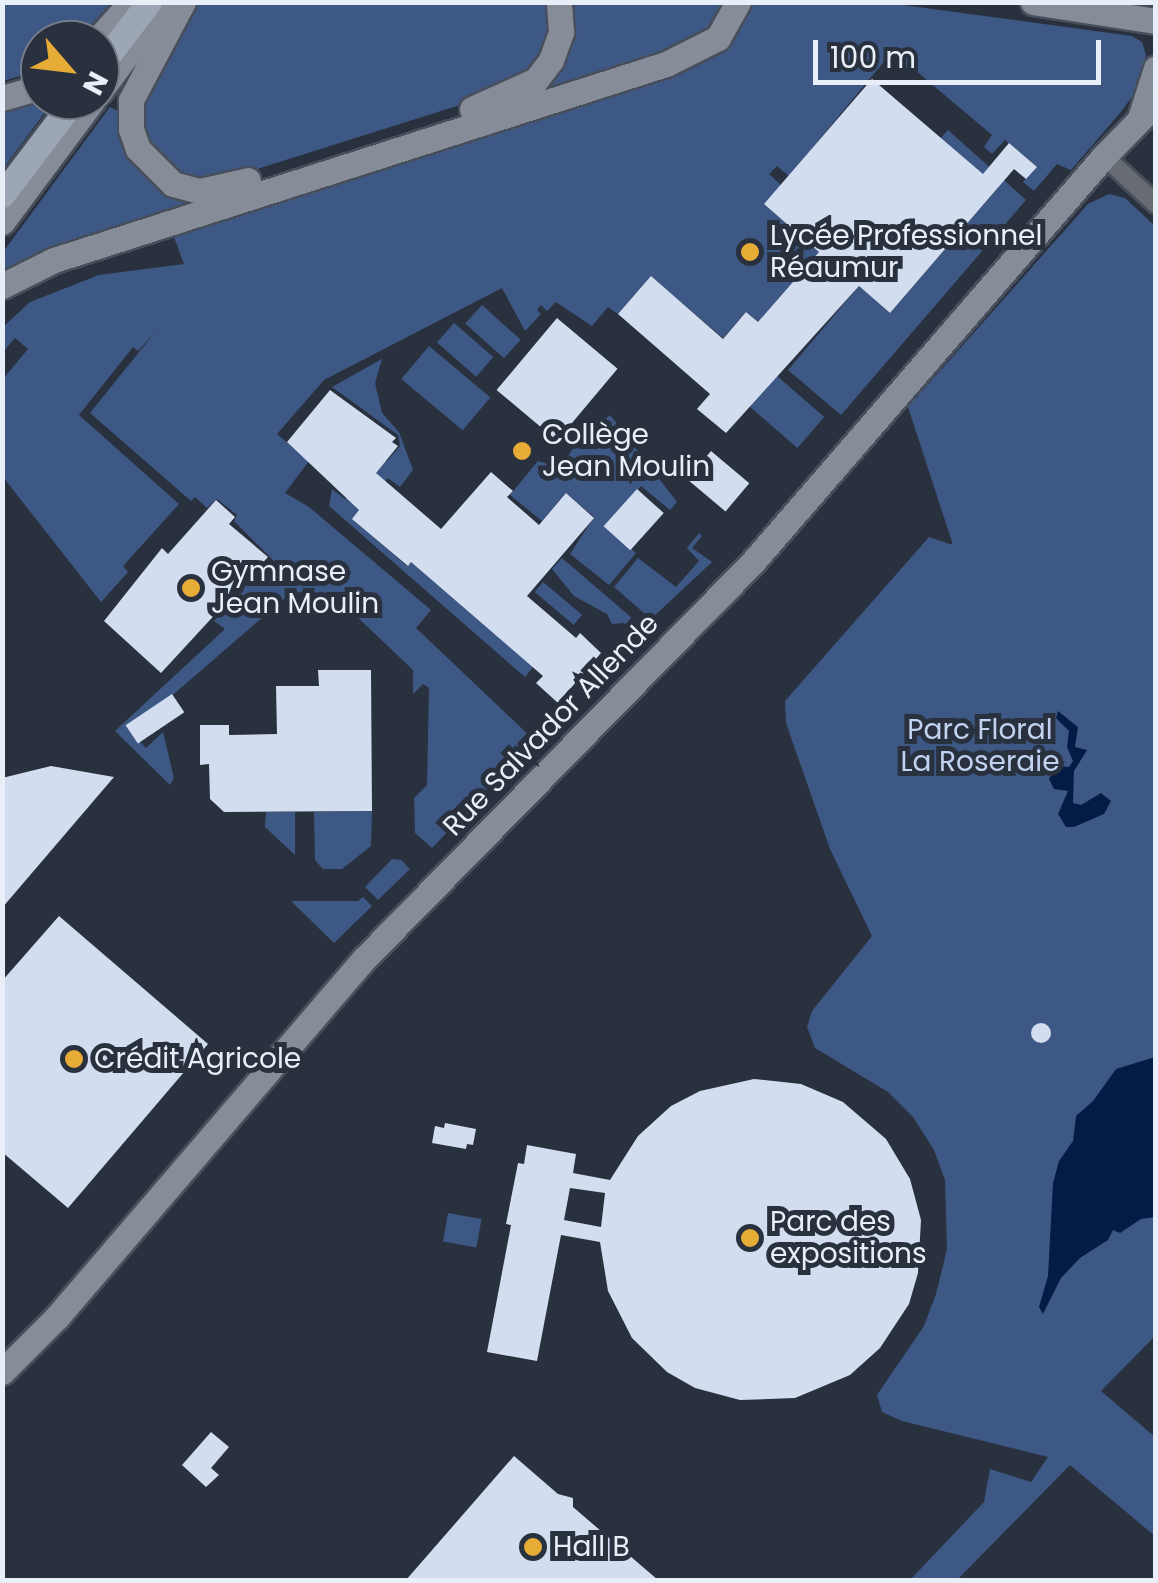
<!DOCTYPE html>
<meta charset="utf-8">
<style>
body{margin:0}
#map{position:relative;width:1158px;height:1583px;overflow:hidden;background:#29313e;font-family:Poppins,sans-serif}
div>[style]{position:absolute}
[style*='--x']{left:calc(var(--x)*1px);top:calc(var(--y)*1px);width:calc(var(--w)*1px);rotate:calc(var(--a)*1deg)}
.green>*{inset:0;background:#3e5885;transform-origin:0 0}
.water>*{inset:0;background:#041b45}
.building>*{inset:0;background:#d2ddef;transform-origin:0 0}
.round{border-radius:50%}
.roads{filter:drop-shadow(2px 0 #484f5c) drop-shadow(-2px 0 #484f5c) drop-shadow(0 2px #484f5c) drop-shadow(0 -2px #484f5c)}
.street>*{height:18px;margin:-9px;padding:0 9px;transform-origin:9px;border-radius:9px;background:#676c73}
.secondary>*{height:25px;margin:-12.5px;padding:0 12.5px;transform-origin:12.5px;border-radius:12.5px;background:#868d98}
.primary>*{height:25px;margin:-12.5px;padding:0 12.5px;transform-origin:12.5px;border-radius:12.5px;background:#9da6b4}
.dots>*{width:28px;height:28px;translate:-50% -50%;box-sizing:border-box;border:5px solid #29313e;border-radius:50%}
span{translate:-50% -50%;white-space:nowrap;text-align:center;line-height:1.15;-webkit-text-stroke:10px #29313e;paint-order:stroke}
.poi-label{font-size:28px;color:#e9eff8}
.left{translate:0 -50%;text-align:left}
.street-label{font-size:28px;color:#e9eff8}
.park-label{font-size:28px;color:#c1d3f1}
.frame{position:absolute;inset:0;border:5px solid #e9eff8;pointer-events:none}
.north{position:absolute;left:20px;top:20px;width:100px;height:100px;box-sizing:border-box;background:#29313e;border:2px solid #767d88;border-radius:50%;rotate:118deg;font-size:28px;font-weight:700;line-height:40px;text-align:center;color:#e9eff8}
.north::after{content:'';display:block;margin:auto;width:35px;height:45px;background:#e6ac36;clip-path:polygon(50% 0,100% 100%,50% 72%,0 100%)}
.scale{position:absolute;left:813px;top:40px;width:288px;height:45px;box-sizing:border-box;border:5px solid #e9eff8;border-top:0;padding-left:12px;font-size:30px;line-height:35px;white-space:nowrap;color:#e9eff8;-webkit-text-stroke:8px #29313e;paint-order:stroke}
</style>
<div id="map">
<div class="green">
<i style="clip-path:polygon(3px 2px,111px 2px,111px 3px,77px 40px,40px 40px,40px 70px,3px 81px)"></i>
<i style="clip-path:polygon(197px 3px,550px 3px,551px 36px,534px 68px,498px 93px,232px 177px,197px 179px,178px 175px,162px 164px,142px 133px,140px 112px,147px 82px)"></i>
<i style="clip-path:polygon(569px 3px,730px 3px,710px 36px,541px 95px)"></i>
<i style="clip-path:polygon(747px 3px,888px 3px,1132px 36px,1142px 42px,1146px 55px,1137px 90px,1120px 113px,1071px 170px,1057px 164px,1034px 191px,1023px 182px,1036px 166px,1005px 140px,992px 154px,984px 147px,992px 135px,909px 65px,906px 68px,893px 55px,887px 58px,789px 176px,777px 166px,769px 174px,781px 185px,765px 205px,819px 252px,758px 322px,746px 312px,723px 338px,651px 277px,618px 314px,608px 307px,592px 326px,556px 302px,547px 311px,541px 305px,537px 310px,541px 314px,525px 331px,502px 288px,324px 380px,277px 434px,309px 461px,285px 493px,309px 507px,431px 610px,416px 628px,534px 740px,432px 848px,415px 833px,414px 798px,427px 785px,429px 688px,423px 684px,413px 694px,413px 670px,332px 593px,292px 592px,131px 731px,146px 748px,163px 732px,174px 778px,170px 785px,115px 731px,225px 629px,214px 621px,258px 571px,267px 578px,279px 566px,234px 521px,237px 515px,217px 499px,207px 508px,195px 497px,191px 501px,90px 413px,156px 331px,138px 351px,133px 347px,79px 415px,179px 504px,123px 566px,128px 572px,101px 602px,3px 477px,3px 379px,28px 349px,15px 338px,3px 352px,3px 327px,30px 302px,99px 275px,184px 264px,171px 229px,707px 58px,723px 47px)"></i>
<i style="clip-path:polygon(54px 100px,3px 169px,2px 102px)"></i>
<i style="clip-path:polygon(110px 107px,122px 113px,123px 135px,206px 203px,48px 252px,3px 274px,3px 252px)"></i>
<i style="clip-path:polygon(948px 130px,1026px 200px,841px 415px,788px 370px,859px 286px,890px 313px,998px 188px,941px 138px)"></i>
<i style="clip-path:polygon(1109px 194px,1125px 198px,1156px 227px,1156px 1335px,1101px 1391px,1155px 1437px,1155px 1536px,1070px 1465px,957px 1580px,910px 1580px,984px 1502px,990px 1469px,1031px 1482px,1048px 1457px,902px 1421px,882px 1412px,877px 1395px,924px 1326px,936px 1294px,947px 1249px,945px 1180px,934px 1150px,913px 1117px,888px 1092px,815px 1048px,807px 1027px,812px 1011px,872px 936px,830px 849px,786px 723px,785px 701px,929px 537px,953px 545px,908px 407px,1088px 204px)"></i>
<i style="left:482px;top:305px;width:52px;height:25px;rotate:42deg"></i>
<i style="left:454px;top:323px;width:52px;height:26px;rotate:41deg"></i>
<i style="left:429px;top:346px;width:80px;height:43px;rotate:40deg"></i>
<i style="clip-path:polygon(382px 359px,375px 383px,382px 413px,399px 432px,413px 470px,400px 487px,388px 478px,353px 519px,407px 566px,411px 562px,533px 667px,525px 677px,329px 506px,332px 489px,345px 499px,381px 457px,387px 461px,400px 446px,398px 435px,332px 387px)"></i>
<i style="left:776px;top:375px;width:64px;height:41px;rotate:41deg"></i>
<i style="clip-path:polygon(610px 415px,677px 502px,670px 510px,641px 486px,605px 526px,636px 553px,609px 585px,570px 554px,594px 517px,566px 493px,542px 521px,510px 495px,538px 461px,551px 465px,565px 461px,577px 442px)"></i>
<i style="clip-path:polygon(699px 533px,702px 536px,692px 548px,712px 562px,651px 619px,614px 587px,638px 558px,676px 587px,699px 561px,687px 548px)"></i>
<i style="clip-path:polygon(562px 558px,646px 630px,630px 641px,626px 635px,631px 630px,624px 623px,612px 624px,607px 614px,574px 596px,552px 569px)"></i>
<i style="left:543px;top:582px;width:51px;height:13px;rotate:40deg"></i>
<i style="clip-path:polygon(372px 811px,371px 846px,342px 869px,323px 869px,315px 860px,314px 812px)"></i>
<i style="clip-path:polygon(266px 812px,295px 812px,295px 855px,265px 827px)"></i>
<i style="clip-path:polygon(392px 859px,401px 860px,410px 869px,378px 900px,365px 887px)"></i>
<i style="clip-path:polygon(363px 897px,372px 906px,334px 943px,291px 901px,358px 901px)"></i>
<i style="left:448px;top:1213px;width:34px;height:29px;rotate:10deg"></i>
</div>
<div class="water">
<i style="clip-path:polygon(1058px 711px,1078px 727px,1075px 747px,1087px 750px,1074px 771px,1073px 803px,1081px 805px,1101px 793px,1111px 801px,1104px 814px,1074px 827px,1066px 827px,1058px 814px,1068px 791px,1054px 789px,1049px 779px,1056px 766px,1069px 767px,1073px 761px,1067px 747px,1069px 731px,1056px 718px)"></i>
<i style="clip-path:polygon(1155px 1057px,1155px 1217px,1141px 1219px,1120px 1233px,1113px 1230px,1108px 1240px,1080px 1258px,1061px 1278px,1043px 1314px,1039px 1307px,1048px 1276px,1053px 1183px,1059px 1161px,1073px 1141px,1076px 1116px,1093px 1101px,1116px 1069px)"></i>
</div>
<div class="building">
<i style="clip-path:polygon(872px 79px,983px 174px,1009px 143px,1037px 167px,1026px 179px,1014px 169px,890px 313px,859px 286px,726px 433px,697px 409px,710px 394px,618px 314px,651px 276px,723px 339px,746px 312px,758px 322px,819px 252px,764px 204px)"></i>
<i style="left:557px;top:318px;width:79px;height:94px;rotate:40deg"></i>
<i style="clip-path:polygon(330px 390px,396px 438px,392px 442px,398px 446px,376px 473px,441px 529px,491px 472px,513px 491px,507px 497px,539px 525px,566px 493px,594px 518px,527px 596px,576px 638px,580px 633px,601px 653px,558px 703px,536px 683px,543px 676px,411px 562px,408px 566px,352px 519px,359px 510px,287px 442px)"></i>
<i style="left:711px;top:451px;width:50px;height:37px;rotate:40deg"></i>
<i style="left:637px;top:489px;width:36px;height:50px;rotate:42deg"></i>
<i style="clip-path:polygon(216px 500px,235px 517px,229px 524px,268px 557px,161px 673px,104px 621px,162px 548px,168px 554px)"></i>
<i style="clip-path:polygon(318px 670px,371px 670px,372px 811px,224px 812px,210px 799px,209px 764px,200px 765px,200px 725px,229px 725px,229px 735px,277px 734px,276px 686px,319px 686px)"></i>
<i style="left:172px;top:694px;width:22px;height:56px;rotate:56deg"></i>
<i style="clip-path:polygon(51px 766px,114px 777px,2px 908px,2px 778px)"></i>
<i style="clip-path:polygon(59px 916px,208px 1044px,68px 1208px,2px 1152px,2px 981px)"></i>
<i class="round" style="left:1031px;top:1023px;width:20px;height:20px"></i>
<i style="clip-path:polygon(evenodd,754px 1079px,801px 1084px,843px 1102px,886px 1139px,910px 1179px,921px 1220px,918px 1273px,909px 1304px,880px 1348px,850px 1375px,795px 1398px,740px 1400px,695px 1388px,667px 1372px,632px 1338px,608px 1291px,600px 1242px,561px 1235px,537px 1361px,487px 1352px,511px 1225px,506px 1224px,518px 1163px,524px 1164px,527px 1145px,576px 1154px,573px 1173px,610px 1180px,638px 1136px,671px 1106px,700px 1091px,754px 1079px,570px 1188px,605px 1193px,601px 1227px,564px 1220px,570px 1188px)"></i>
<i style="clip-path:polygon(445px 1123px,476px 1129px,473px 1145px,467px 1144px,466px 1149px,432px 1143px,435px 1126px,444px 1128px)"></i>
<i style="clip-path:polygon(211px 1432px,229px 1447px,211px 1468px,219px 1475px,206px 1487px,182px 1465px)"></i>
<i style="clip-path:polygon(514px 1456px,558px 1494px,573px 1498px,573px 1507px,658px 1580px,406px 1580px)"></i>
</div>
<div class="roads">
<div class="street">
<i style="--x:1104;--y:156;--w:71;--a:42.7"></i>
</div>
<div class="secondary">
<i style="--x:183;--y:2;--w:111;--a:118"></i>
<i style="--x:131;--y:100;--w:29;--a:90"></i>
<i style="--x:131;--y:129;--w:21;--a:71"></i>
<i style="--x:138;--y:149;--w:49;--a:45"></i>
<i style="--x:173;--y:184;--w:28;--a:15"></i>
<i style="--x:200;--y:191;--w:49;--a:-12.9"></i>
<i style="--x:1033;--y:2;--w:124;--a:8.8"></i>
<i style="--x:97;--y:40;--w:51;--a:-48.2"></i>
<i style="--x:100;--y:91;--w:111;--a:-53.4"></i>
<i style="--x:2;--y:98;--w:40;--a:-16"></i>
<i style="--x:472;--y:109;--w:70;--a:-24.4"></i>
<i style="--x:536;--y:80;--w:25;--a:-53"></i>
<i style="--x:551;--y:60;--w:30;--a:-70"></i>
<i style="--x:561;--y:32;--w:30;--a:-94"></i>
<i style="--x:1140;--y:118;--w:52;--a:-72.3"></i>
<i style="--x:2;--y:222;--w:152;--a:-53.3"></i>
<i style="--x:2;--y:286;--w:58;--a:-26.6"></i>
<i style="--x:54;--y:260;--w:643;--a:-17.76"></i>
<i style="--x:666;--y:64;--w:58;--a:-26.6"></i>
<i style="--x:718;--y:38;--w:41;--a:-60.9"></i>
<i style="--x:2;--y:1372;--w:78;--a:-45"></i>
<i style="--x:57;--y:1317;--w:473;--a:-49.4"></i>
<i style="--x:365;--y:958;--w:553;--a:-45.59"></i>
<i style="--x:752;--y:563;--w:538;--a:-49.14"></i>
<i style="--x:1104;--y:156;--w:74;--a:-45.5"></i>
</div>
<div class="primary">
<i style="--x:100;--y:66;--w:81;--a:-52.6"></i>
<i style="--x:2;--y:195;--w:119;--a:-52.8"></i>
</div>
</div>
<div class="dots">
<i style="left:750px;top:252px;background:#e6ac36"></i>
<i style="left:522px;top:451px;background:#e6ac36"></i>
<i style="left:191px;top:588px;background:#e6ac36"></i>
<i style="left:74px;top:1059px;background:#e6ac36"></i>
<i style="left:750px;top:1238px;background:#e6ac36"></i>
<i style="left:533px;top:1547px;background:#e6ac36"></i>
</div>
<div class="poi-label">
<span class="left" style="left:770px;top:252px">Lycée Professionnel<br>Réaumur</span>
<span class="left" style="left:542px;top:451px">Collège<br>Jean Moulin</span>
<span class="left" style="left:211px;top:588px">Gymnase<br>Jean Moulin</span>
<span class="left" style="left:94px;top:1059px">Crédit Agricole</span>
<span class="left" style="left:770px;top:1238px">Parc des<br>expositions</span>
<span class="left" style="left:553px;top:1547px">Hall B</span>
</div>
<div class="street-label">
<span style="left:551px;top:725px;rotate:-46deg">Rue Salvador Allende</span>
</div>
<div class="park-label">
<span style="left:980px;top:746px">Parc Floral<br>La Roseraie</span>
</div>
<div class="frame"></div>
<div class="north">N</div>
<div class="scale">100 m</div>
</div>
